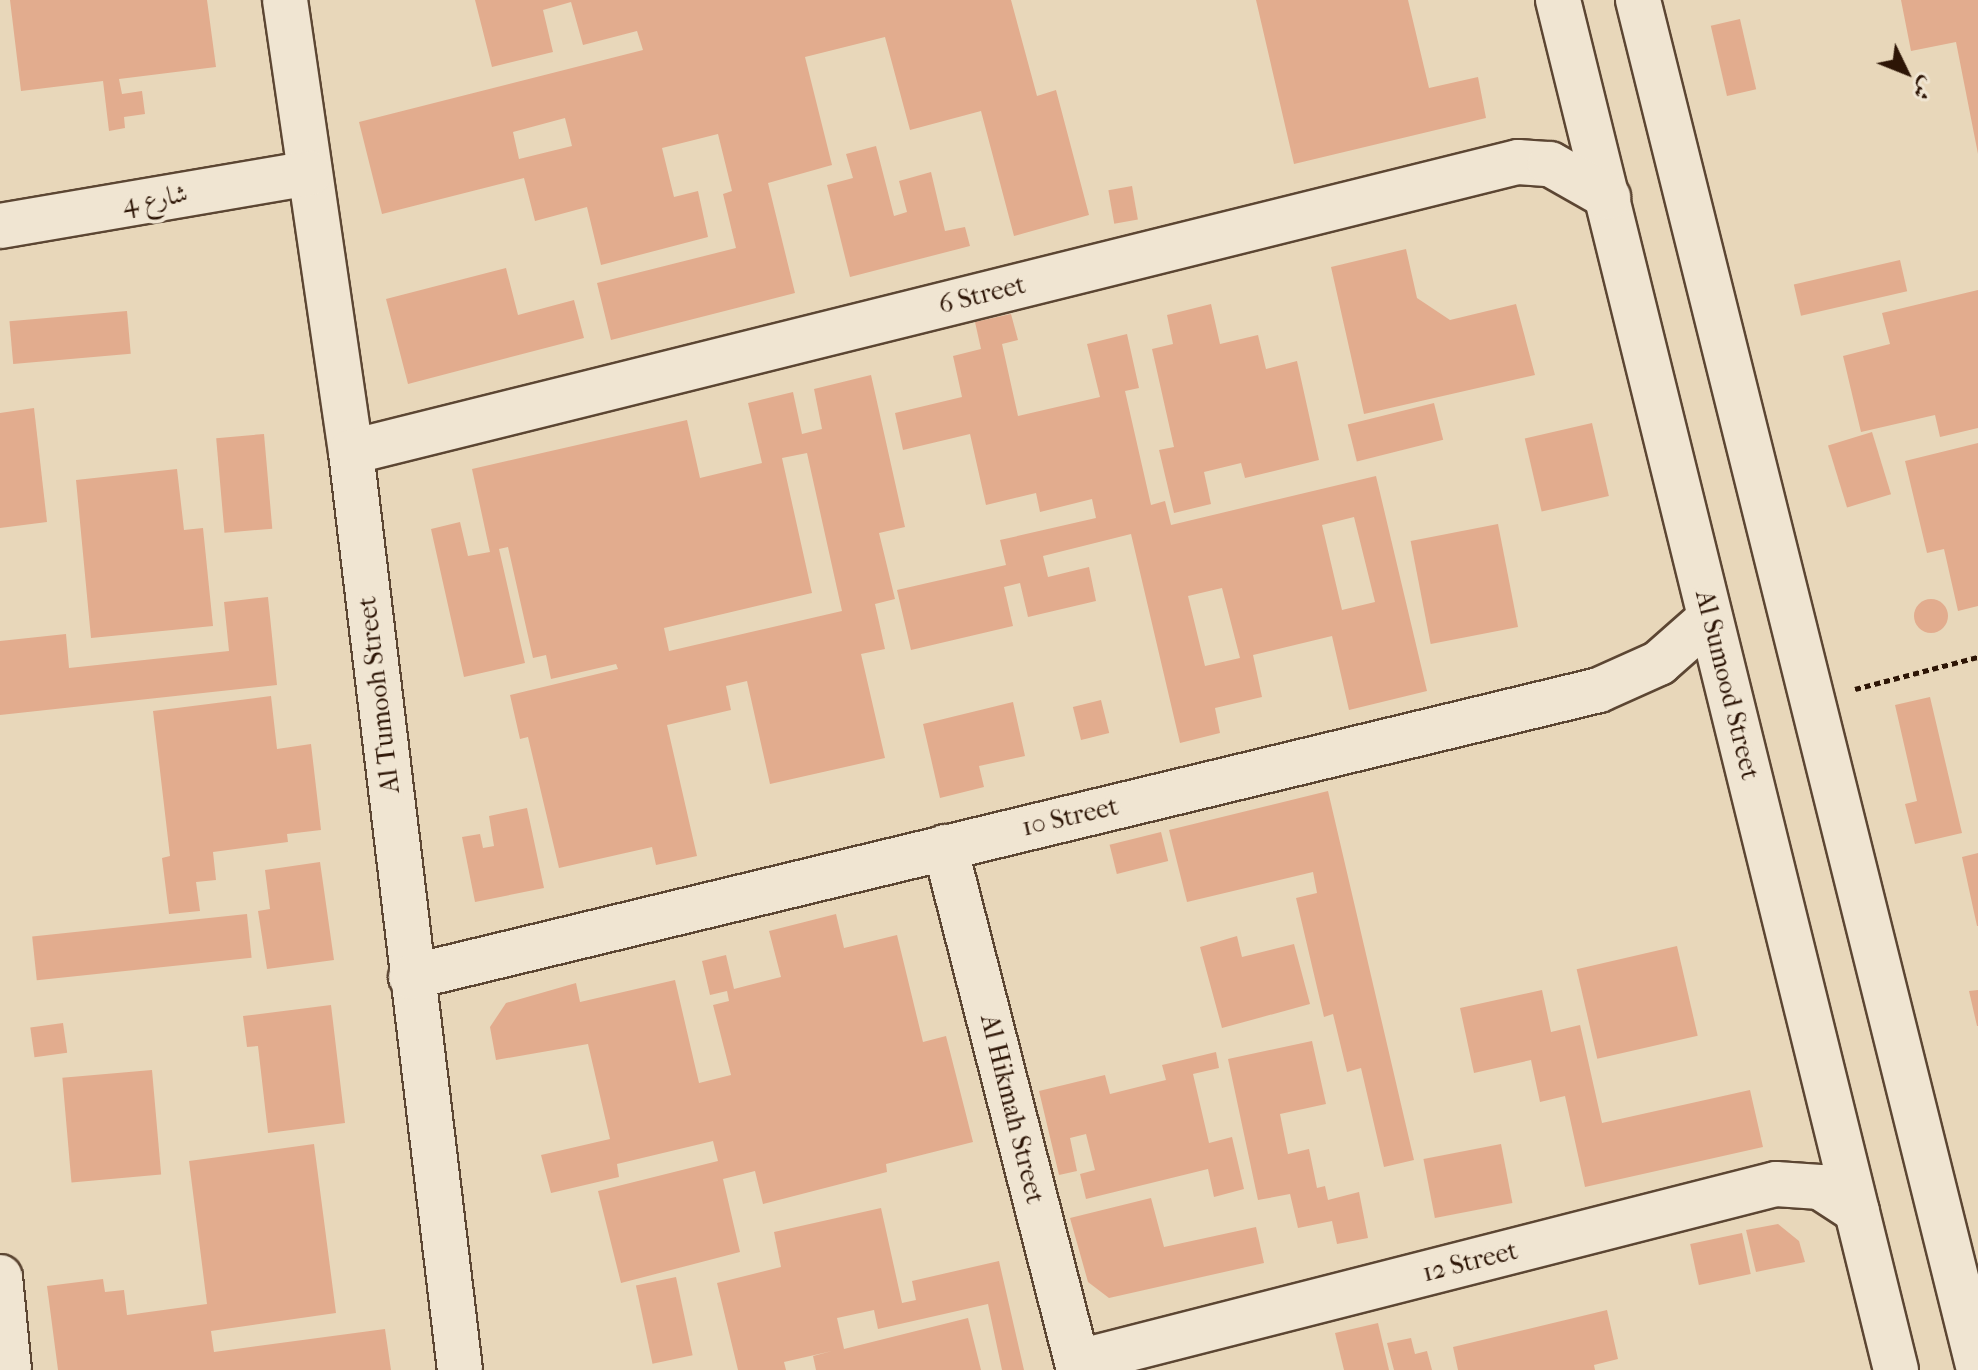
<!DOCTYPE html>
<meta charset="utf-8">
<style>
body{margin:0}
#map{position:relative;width:1978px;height:1370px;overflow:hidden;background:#e8d7ba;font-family:"IM FELL French Canon",Amiri,serif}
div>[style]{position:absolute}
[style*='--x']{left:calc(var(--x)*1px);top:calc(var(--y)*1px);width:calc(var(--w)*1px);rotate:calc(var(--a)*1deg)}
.building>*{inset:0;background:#e2ac8e;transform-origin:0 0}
.round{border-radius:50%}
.path>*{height:5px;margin-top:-2.5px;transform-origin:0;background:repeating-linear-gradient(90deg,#2d1506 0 6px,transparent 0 10px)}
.roads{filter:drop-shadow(2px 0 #5c4633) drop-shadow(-2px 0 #5c4633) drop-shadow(0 2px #5c4633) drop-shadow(0 -2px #5c4633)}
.minor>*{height:44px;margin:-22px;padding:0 22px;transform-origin:22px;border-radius:22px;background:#f0e5d2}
span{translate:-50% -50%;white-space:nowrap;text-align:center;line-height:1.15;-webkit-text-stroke:8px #f0e5d2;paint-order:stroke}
.street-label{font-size:26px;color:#2d1506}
.north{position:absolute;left:1866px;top:32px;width:80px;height:80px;-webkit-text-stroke:6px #f0e5d2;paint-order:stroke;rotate:133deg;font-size:22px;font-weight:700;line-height:32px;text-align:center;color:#2d1506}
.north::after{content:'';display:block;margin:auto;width:28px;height:36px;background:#2d1506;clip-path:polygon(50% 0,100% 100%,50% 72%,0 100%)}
</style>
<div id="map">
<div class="building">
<i style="clip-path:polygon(10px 0,207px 0,216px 67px,119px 79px,122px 94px,142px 91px,145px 114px,124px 117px,125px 128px,109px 131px,103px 81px,21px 91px)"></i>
<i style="clip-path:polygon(evenodd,475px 0,1011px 0,1037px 96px,1056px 90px,1089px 215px,1014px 236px,981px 111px,910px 130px,885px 37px,805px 57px,832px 165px,768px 183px,795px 293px,611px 340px,597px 283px,736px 248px,723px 194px,732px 191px,718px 134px,662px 148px,674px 197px,698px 191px,708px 237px,601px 265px,587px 207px,535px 221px,524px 178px,382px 214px,359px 122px,643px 50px,637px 31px,583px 45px,571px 2px,543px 10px,553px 52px,492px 67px,475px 0,565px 118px,572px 146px,519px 159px,513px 132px,565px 118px)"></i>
<i style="clip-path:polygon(1256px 0,1408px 0,1429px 88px,1478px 77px,1486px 118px,1294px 164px)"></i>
<i style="clip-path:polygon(1901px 0,1978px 0,1978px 154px,1956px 42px,1911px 51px)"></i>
<i style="left:1740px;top:19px;width:72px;height:30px;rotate:77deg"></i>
<i style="clip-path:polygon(876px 146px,894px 216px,907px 212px,899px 181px,931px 172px,945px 231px,965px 227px,970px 246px,850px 277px,827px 185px,853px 178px,846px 154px)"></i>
<i style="left:1132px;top:186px;width:34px;height:24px;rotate:80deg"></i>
<i style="clip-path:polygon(1406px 249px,1417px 298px,1450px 320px,1516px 304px,1535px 375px,1364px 414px,1331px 267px)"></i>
<i style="left:1900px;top:260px;width:32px;height:109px;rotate:77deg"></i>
<i style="clip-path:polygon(506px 268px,518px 315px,574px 300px,584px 338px,408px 384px,386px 299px)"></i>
<i style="clip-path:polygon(1978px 290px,1978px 428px,1940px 437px,1935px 415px,1861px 432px,1843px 356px,1890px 344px,1882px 313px)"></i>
<i style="clip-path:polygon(1211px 304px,1220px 344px,1258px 335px,1266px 369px,1297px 361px,1319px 460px,1245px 478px,1241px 463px,1204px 472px,1211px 504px,1174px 513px,1159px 450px,1174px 447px,1152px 349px,1173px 344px,1167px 315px)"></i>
<i style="left:127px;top:311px;width:43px;height:118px;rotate:85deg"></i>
<i style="clip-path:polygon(evenodd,1011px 314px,1018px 340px,1002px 344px,1018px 416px,1100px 397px,1087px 344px,1127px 334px,1139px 388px,1125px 391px,1151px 505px,1165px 501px,1171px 525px,1376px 476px,1427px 691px,1349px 710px,1332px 636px,1253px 655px,1262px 697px,1215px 708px,1220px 733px,1180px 743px,1131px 534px,1043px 556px,1048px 577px,1089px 567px,1096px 601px,1028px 617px,1020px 583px,1004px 587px,1013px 626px,911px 650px,897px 590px,1006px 565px,1000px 540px,1096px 518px,1092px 499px,1040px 512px,1036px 493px,986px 505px,970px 434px,903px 450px,895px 413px,962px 397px,953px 356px,981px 349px,975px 322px,1011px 314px,1354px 517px,1375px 602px,1342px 610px,1322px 525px,1354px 517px,1011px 314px,1222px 588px,1240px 658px,1205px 666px,1188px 596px,1222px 588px)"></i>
<i style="clip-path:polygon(evenodd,871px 375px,905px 527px,879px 533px,895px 599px,875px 604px,885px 649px,861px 654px,885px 758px,770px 784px,747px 681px,726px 686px,731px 710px,667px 725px,697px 856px,656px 865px,652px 847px,559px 868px,528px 737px,520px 739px,510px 695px,618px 669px,616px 664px,551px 679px,546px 655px,533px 658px,508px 547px,499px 549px,525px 663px,464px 677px,431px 529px,460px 522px,468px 556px,490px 552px,472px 469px,687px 420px,700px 478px,762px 463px,748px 403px,793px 392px,802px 434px,822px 429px,814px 389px,871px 375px,807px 453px,842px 611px,669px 651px,664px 628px,812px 593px,782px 458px,807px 453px)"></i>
<i style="left:1434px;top:403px;width:38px;height:89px;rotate:76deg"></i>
<i style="clip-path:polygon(34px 408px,47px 522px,0 528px,0 413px)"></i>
<i style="left:1592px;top:423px;width:75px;height:69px;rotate:77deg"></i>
<i style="left:1872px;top:432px;width:65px;height:46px;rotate:73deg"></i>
<i style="left:264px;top:434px;width:95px;height:48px;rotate:85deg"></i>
<i style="clip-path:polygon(1978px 443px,1978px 606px,1958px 611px,1944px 549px,1927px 553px,1905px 461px)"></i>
<i style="clip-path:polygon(177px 469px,184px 530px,203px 528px,213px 626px,91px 638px,76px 480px)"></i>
<i style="left:1498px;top:524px;width:105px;height:89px;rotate:79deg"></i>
<i style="clip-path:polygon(268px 597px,277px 685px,0 715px,0 641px,66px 634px,69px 668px,229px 651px,224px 602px)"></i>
<i class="round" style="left:1914px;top:599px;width:34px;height:34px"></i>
<i style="clip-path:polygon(271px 696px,277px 749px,311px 744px,321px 830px,287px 834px,288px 842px,213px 852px,216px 880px,196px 882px,200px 911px,169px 914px,162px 858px,170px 856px,153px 711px)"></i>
<i style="clip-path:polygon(1930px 697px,1962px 833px,1915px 844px,1905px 804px,1917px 801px,1895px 705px)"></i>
<i style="left:1101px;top:700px;width:34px;height:29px;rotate:76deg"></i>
<i style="clip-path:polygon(1013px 702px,1025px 756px,979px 766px,984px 787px,940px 798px,923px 724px)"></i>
<i style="clip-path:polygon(1328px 791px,1414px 1160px,1384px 1167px,1361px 1068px,1347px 1072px,1333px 1014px,1324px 1017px,1296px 898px,1317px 893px,1313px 872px,1187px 902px,1169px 830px)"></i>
<i style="clip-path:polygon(527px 808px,544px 888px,475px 902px,462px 837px,480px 834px,483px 848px,494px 846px,489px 816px)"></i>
<i style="left:1161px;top:832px;width:30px;height:53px;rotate:76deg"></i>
<i style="clip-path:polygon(1978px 853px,1978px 926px,1977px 926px,1962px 857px)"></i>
<i style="clip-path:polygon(320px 862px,334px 960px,267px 969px,258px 911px,270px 909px,265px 870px)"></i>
<i style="left:247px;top:914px;width:44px;height:216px;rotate:84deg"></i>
<i style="clip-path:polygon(836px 914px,844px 948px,897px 935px,923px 1042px,946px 1036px,973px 1142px,886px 1164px,887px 1172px,763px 1204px,755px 1171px,723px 1179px,740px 1252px,621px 1283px,598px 1191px,718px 1161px,713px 1141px,617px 1164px,619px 1177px,551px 1193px,541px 1155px,610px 1139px,588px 1044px,496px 1060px,490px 1027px,506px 1003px,576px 983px,580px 1002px,675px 980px,699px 1083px,731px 1075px,713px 1005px,729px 1001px,727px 991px,710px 995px,702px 961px,726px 955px,734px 989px,781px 977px,769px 931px)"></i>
<i style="clip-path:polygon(1237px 936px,1242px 957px,1294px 944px,1310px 1004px,1222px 1028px,1200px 947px)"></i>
<i style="left:1677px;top:946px;width:92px;height:103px;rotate:77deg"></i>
<i style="clip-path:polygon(1542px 990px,1551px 1032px,1580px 1025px,1602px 1123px,1750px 1090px,1763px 1147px,1585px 1187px,1565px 1096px,1540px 1102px,1531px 1060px,1474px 1073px,1460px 1008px)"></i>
<i style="clip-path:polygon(1978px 990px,1978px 1026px,1977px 1026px,1969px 991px)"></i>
<i style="clip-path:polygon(331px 1005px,345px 1123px,268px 1133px,258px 1046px,247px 1047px,243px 1016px)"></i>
<i style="left:63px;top:1023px;width:30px;height:33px;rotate:82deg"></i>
<i style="clip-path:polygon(1312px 1041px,1326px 1104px,1280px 1114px,1288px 1154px,1309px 1149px,1317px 1188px,1325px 1186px,1328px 1200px,1359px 1192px,1368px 1238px,1337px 1244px,1332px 1221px,1298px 1228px,1290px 1194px,1258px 1200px,1228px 1059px)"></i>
<i style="clip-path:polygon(1216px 1052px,1219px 1068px,1193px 1074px,1209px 1143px,1232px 1137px,1244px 1189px,1214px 1197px,1208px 1169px,1086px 1199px,1080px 1174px,1095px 1170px,1086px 1134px,1070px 1138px,1077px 1171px,1059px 1175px,1039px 1091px,1105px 1075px,1110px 1094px,1166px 1080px,1162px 1065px)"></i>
<i style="left:152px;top:1070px;width:105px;height:90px;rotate:85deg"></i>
<i style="clip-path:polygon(314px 1144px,336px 1313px,211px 1331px,214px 1352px,385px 1329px,391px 1370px,58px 1370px,47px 1286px,103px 1279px,105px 1292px,124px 1290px,127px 1315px,207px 1304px,189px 1161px)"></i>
<i style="left:1501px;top:1144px;width:60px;height:79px;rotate:79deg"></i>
<i style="clip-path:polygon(1151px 1198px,1164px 1247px,1256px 1227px,1264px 1263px,1109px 1298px,1088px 1282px,1070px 1218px)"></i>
<i style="clip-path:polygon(881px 1208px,902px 1303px,916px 1300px,912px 1281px,999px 1261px,1024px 1370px,1002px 1370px,988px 1304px,878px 1329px,874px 1310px,837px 1318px,844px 1349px,968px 1318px,981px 1370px,816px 1370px,813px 1356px,832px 1351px,784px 1362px,786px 1370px,738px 1370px,717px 1283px,781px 1267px,774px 1232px)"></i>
<i style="clip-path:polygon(1778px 1224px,1799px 1241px,1805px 1262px,1756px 1272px,1746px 1230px)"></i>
<i style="left:1742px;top:1233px;width:42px;height:53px;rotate:78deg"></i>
<i style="left:676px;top:1277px;width:80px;height:41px;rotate:78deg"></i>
<i style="clip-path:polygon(1607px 1310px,1618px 1359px,1594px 1365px,1595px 1370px,1458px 1370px,1453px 1347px)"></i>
<i style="clip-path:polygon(1378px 1323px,1389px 1370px,1344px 1370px,1335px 1333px)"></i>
<i style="clip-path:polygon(1411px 1338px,1415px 1354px,1427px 1351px,1432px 1370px,1394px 1370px,1387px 1343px)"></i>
</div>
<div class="path">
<i style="--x:1855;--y:689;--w:127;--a:-14.6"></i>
</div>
<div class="roads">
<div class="minor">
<i style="--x:285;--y:0;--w:457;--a:81.7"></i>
<i style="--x:351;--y:452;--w:924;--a:83.23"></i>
<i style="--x:1558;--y:0;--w:1411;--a:76.14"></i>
<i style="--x:1638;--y:0;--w:1408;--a:76.02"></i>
<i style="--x:0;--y:226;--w:314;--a:-9.7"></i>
<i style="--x:351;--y:452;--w:1202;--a:-13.96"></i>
<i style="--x:1518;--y:162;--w:32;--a:4"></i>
<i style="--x:1550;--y:164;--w:67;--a:29.6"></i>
<i style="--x:945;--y:847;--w:540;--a:75.63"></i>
<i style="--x:411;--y:977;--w:1222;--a:-13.58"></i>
<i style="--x:1599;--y:690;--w:66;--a:-24.2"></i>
<i style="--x:1659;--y:663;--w:68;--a:-41.4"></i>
<i style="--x:0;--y:1277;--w:93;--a:84.5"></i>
<i style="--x:1078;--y:1362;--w:720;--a:-14.31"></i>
<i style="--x:1776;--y:1184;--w:44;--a:3.9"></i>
<i style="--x:1820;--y:1187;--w:44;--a:33"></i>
</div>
</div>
<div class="street-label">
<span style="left:155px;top:199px;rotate:-10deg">شارع 4</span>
<span style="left:982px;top:295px;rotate:-14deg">6 Street</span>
<span style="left:1727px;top:685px;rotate:76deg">Al Sumood Street</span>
<span style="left:379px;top:695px;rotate:-97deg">Al Tumooh Street</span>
<span style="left:1070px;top:817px;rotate:-13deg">10 Street</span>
<span style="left:1012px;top:1109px;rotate:76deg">Al Hikmah Street</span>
<span style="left:1470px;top:1262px;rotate:-14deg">12 Street</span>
</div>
<div class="north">ش</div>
</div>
